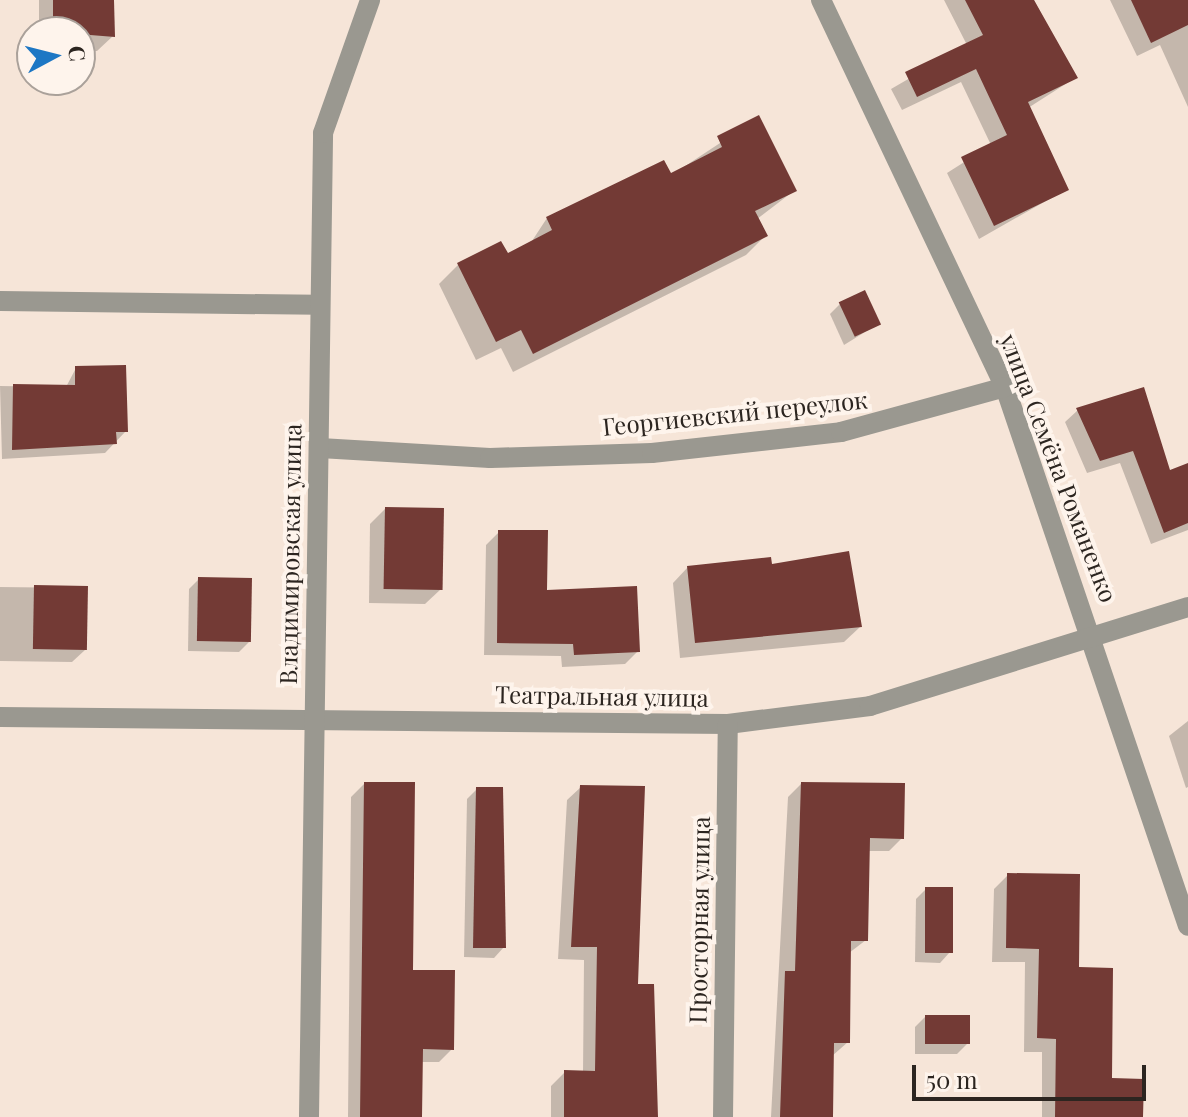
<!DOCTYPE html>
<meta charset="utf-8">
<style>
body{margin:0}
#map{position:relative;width:1188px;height:1117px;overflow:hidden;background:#f6e5d8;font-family:"Playfair Display",serif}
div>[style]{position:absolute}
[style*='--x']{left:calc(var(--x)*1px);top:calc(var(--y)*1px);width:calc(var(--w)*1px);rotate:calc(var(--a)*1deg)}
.shadow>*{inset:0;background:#0003}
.building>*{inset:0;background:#733a35;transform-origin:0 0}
.minor>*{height:20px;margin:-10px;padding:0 10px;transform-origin:10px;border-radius:10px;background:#9a9890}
span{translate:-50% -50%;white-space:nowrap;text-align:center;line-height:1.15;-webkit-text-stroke:8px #fef4ec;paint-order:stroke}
.street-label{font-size:24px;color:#2c2520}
.north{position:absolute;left:16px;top:16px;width:80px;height:80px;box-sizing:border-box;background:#fef4ec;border:2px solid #aaa19a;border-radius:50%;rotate:83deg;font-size:22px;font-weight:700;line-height:32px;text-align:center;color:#2c2520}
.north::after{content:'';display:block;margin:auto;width:28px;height:36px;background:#1d77c4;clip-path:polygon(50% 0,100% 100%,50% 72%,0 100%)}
.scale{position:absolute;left:912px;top:1065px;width:234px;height:36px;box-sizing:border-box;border:4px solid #2c2520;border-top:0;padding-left:10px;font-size:24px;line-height:28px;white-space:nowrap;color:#2c2520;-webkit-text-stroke:6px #fef4ec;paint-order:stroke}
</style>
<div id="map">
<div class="shadow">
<i style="clip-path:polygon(39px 0,112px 0,113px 36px,97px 51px,80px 51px,80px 32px,39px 32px)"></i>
<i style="clip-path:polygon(944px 0,1034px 0,1075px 78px,1028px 108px,1067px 189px,979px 239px,947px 173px,991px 145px,961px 82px,902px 110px,891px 89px,967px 45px)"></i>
<i style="clip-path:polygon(1110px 0,1188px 0,1188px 107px,1160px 45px,1137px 56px)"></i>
<i style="clip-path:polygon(758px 118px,795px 190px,757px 219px,765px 236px,746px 255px,513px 372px,501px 348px,476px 360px,439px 284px,458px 265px,507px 255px,530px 244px,547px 218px,670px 176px)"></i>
<i style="clip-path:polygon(840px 304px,878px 324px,844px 345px,830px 314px)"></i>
<i style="clip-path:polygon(76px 368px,126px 431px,105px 453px,2px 459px,0 386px,66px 387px)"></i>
<i style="clip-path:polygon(1078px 410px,1169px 473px,1188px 465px,1188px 530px,1151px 544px,1120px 463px,1087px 473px,1065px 422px)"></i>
<i style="clip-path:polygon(385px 509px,441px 589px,425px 604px,369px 603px,370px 524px)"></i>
<i style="clip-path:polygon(499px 532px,545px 592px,638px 651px,625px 664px,562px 667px,561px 656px,484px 655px,486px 545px)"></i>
<i style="clip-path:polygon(770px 566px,860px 627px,844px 642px,680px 658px,673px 583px,688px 567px)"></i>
<i style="clip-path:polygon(199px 579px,249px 642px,239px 652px,188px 651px,189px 589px)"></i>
<i style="clip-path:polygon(0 587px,86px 588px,85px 650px,72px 662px,0 661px)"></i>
<i style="clip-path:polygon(1188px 721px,1188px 787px,1186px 788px,1169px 736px)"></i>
<i style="clip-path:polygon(364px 784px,411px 972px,452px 1049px,439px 1062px,421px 1062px,420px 1117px,348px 1117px,351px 797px)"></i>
<i style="clip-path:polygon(801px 784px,902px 838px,889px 851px,867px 851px,866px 940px,849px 953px,848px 1042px,832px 1056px,832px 1117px,771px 1117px,788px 797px)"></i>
<i style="clip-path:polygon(581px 787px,636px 986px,656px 1117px,551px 1117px,551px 1086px,565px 1072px,583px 1073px,584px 960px,558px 959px,567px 800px)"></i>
<i style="clip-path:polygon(477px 789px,504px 947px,494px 958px,464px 957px,467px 799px)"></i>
<i style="clip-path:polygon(1008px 875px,1077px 969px,1110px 1080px,1141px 1117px,1042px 1117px,1042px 1052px,1024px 1052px,1025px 962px,992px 962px,994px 889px)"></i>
<i style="clip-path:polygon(926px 889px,950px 952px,940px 963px,915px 962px,916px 899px)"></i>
<i style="clip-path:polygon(925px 1017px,967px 1044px,957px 1054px,915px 1054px,915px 1027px)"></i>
</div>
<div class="building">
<i style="clip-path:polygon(53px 0,114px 0,115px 37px,53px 32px)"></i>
<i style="clip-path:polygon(965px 0,1034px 0,1078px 78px,1028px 102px,1069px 190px,994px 226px,961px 157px,1007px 135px,976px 69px,917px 97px,905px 72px,983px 35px)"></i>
<i style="clip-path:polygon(1131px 0,1188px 0,1188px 25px,1151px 43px)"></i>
<i style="clip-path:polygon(759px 115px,797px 191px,755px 211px,768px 236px,533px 354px,521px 330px,496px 342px,457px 263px,501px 241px,508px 253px,552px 230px,546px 217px,664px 160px,671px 173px,722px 147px,717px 136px)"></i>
<i style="left:865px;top:290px;width:38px;height:29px;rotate:65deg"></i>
<i style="clip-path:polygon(126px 365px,128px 432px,116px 432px,117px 444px,12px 450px,13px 384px,75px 385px,75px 366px)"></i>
<i style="clip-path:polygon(1144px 387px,1170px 470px,1188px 463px,1188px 523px,1164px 533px,1133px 451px,1100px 461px,1076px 408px)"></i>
<i style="left:385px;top:507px;width:59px;height:82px;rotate:1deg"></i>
<i style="clip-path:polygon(498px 530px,548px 530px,547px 590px,637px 586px,640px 652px,574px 655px,573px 644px,497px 643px)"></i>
<i style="clip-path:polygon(849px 551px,862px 627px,695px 643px,687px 566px,771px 557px,772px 564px)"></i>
<i style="left:198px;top:577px;width:54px;height:64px;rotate:1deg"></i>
<i style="left:34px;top:585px;width:54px;height:64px;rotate:1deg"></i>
<i style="clip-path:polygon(364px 782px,415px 782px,413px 970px,455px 970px,454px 1050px,423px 1049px,422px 1117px,360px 1117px)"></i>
<i style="clip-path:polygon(801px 782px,905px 783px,904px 839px,870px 838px,868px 941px,851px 941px,850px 1043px,834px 1043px,833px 1117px,780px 1117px,785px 971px,795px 971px)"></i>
<i style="clip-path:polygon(580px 785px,645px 786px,638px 984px,654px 984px,658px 1117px,564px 1117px,564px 1070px,595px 1071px,597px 947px,571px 947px)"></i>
<i style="clip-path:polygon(476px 787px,503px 787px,506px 948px,473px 948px)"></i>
<i style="clip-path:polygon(1007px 873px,1080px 874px,1079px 967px,1113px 968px,1112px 1078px,1144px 1079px,1143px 1117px,1055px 1117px,1056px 1039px,1037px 1038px,1039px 949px,1006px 948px)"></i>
<i style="left:925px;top:887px;width:28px;height:66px"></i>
<i style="left:925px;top:1015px;width:45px;height:29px"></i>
</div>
<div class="minor">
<i style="--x:821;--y:0;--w:429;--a:64.6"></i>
<i style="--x:1005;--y:387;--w:569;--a:71.25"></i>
<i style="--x:0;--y:301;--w:317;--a:0.7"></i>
<i style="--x:320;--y:448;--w:170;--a:3.4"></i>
<i style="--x:490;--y:458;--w:162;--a:-1.8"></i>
<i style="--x:652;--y:453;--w:190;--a:-6.3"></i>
<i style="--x:841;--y:432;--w:170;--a:-15.3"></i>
<i style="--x:0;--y:717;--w:728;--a:0.55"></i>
<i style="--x:728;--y:724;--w:143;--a:-7.2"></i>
<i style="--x:870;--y:706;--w:333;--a:-17.3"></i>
<i style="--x:309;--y:1117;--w:984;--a:-89.18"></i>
<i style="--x:323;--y:133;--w:141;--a:-70.5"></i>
<i style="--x:723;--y:1117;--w:393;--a:-89.3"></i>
</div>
<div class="street-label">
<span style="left:735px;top:413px;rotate:-6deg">Георгиевский переулок</span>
<span style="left:1059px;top:468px;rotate:69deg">улица Семёна Романенко</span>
<span style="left:290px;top:554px;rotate:-89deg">Владимировская улица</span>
<span style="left:602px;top:696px;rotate:1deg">Театральная улица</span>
<span style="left:699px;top:920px;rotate:-89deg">Просторная улица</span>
</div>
<div class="north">С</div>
<div class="scale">50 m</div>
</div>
